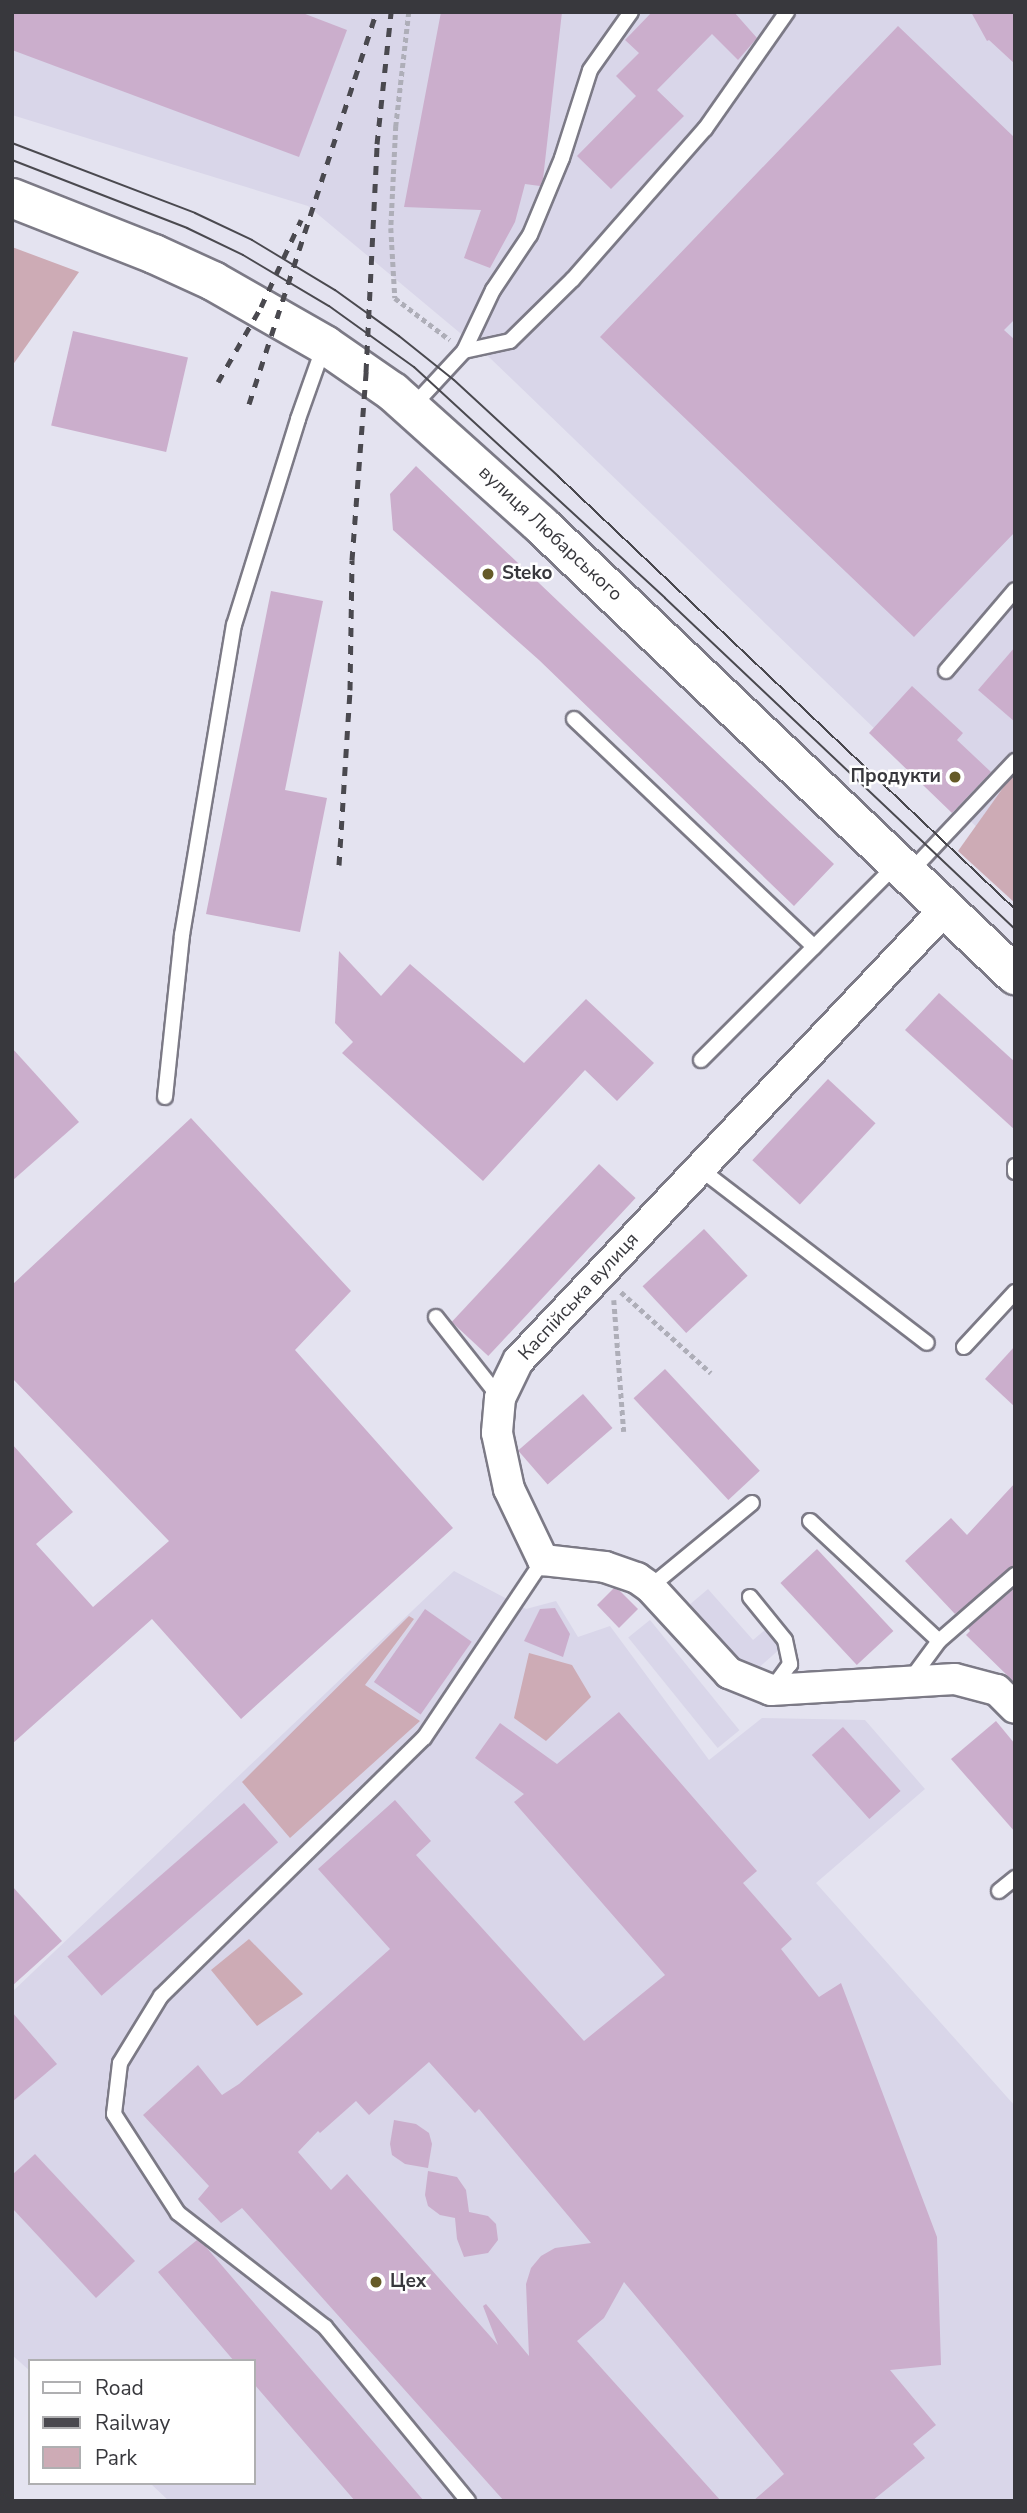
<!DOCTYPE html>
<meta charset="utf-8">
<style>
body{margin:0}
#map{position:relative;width:1027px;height:2513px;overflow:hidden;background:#e4e3f0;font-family:"Nunito Sans",sans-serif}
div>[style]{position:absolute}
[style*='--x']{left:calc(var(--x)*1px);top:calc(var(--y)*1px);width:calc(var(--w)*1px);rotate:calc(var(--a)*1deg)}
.built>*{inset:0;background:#d9d6e9;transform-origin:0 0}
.green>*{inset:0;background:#cdabb5}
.building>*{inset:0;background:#cbaecc;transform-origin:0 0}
.path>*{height:4.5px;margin-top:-2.25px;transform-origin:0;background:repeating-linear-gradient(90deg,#aeaeb8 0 5px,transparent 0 8.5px)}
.roads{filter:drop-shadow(2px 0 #7c7a86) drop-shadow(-2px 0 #7c7a86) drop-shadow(0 2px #7c7a86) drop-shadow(0 -2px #7c7a86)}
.lane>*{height:14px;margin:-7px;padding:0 7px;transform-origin:7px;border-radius:7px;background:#fff}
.street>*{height:30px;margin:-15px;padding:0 15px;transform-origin:15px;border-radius:15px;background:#fff}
.secondary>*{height:38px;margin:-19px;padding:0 19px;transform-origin:19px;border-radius:19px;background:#fff}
.tram>*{height:2px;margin:-1px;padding:0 1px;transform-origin:1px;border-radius:1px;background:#4a494f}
.rail>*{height:5px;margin-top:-2.5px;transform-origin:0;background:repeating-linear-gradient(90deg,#4a494f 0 9px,transparent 0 18px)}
.dots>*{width:19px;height:19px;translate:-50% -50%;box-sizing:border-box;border:4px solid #fff;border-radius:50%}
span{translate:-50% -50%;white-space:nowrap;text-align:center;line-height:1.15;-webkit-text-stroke:5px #fff;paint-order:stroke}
.street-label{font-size:19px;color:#38383d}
.poi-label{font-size:19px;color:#38383d;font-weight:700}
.left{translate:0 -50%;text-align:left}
.right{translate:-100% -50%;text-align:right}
.frame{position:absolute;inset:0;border:14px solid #38383d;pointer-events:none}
.legend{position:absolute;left:28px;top:2359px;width:228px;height:126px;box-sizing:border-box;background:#fff;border:2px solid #afafb1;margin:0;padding:9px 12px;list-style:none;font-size:21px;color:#38383d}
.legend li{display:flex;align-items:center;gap:14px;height:35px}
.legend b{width:35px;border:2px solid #afafb1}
</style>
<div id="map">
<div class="built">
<i style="clip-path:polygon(12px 12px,1015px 12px,1015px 864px,490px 358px,308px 206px,12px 115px)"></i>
<i style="clip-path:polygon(454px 1571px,526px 1609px,556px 1601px,578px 1637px,610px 1626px,709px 1760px,762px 1718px,865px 1720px,925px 1789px,816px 1883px,1015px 2106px,1015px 2501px,169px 2501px,150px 2483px,254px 2483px,254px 2361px,30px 2361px,30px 2371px,12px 2355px,12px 1992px)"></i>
<i style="clip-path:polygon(708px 1589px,753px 1640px,765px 1630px,781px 1648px,749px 1676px,688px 1606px)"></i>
<i style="left:650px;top:1620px;width:142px;height:28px;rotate:51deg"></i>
</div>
<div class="green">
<i style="clip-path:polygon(12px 247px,79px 272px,12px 366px)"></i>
<i style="clip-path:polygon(1015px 771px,1015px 903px,958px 851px)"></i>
<i style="clip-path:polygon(409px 1616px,414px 1619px,365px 1685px,420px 1721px,290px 1838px,242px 1782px)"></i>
<i style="clip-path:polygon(529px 1653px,572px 1665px,591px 1697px,546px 1741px,514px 1718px)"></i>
<i style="clip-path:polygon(249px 1939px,303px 1994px,257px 2026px,211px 1970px)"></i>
</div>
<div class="building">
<i style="clip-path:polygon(12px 12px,300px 12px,347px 30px,299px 157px,12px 50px)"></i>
<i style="clip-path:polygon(441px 12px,562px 12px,543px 179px,540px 186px,525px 184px,515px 222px,490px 268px,464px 258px,481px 210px,404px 207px)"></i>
<i style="clip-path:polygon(652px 12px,734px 12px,757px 38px,738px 60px,712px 34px,657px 90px,684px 116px,611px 189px,577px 156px,636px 96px,616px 76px,639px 53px,625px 40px)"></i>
<i style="clip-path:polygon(971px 12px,1015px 12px,1015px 64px,989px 40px,987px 41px)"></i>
<i style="clip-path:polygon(898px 26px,1015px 138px,1015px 319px,1004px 330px,1015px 340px,1015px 532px,914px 637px,600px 337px)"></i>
<i style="left:73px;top:331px;width:118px;height:97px;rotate:13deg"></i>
<i style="clip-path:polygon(416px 466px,834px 864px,794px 906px,539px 660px,393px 530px,390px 494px)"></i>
<i style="clip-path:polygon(271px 591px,323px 601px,285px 790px,327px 798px,300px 932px,206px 914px)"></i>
<i style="clip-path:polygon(1015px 647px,1015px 722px,978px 690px)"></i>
<i style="clip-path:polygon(912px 686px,963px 733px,957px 740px,991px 772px,952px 813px,869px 733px)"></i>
<i style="clip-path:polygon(339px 951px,381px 996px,410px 964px,524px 1063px,586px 999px,654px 1063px,617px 1101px,585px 1070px,483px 1181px,342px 1053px,353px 1042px,335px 1023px)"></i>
<i style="clip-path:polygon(939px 993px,1015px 1062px,1015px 1130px,905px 1030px)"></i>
<i style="clip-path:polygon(12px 1048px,79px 1122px,12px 1181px)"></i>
<i style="left:828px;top:1079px;width:65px;height:111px;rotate:43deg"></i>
<i style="clip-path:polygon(191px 1118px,351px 1291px,295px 1350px,453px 1528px,241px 1719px,152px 1619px,12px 1744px,12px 1444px,73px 1512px,36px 1544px,93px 1607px,169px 1541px,12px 1378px,12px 1285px)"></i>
<i style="left:599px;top:1164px;width:50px;height:216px;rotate:43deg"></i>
<i style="left:704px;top:1229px;width:64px;height:84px;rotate:47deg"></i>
<i style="clip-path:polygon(1015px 1346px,1015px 1407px,985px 1379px)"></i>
<i style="left:665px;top:1369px;width:139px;height:43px;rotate:47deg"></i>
<i style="left:583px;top:1394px;width:45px;height:86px;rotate:49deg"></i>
<i style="clip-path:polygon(1015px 1483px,1015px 1566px,955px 1614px,905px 1561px,951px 1518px,967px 1535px)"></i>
<i style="left:817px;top:1549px;width:112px;height:50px;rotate:47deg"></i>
<i style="clip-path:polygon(614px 1588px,620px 1591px,638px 1609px,619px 1628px,597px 1605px)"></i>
<i style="clip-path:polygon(1015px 1588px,1015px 1683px,966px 1635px,970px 1631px,968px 1628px)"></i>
<i style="clip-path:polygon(555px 1608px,570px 1634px,563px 1657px,524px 1641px,540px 1609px)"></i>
<i style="left:425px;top:1609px;width:57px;height:89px;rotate:35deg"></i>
<i style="clip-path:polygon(evenodd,619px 1712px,757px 1871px,743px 1883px,792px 1939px,781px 1949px,819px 1997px,841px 1983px,937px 2237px,941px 2365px,890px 2370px,936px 2425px,913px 2444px,925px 2458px,872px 2501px,753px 2501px,784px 2474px,624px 2282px,604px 2318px,577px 2341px,721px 2501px,504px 2501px,242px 2208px,221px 2223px,198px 2199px,209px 2186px,143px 2115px,198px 2065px,222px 2095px,239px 2084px,390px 1949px,318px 1869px,395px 1800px,431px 1841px,416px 1855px,584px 2041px,665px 1975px,514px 1802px,524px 1794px,475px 1758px,500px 1723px,557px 1764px,619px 1712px,429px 2062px,475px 2113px,479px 2109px,591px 2243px,555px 2248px,541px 2256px,531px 2268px,526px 2284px,529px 2356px,486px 2304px,483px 2306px,498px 2345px,347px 2174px,331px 2190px,298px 2152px,318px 2131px,320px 2133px,356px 2101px,369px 2115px,429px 2062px)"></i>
<i style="clip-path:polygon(996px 1721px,1015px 1744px,1015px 1832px,951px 1759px)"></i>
<i style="left:843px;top:1727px;width:86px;height:42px;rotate:48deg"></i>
<i style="left:244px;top:1803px;width:52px;height:234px;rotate:49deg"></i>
<i style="clip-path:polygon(12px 1886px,62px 1941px,12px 1986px)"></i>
<i style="clip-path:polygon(12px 2012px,57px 2064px,12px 2102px)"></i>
<i style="clip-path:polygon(394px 2120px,416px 2124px,429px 2133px,432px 2144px,428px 2168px,405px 2164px,392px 2155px,390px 2144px)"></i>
<i style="clip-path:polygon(35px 2154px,135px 2261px,96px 2298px,12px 2208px,12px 2175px)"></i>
<i style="clip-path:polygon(428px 2171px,457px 2177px,466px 2190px,469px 2212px,488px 2216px,496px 2224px,498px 2240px,488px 2253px,464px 2257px,457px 2239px,455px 2218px,440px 2215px,428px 2206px,425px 2195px)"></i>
<i style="clip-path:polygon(197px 2240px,206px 2247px,424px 2501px,355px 2501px,254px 2384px,254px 2361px,234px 2361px,158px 2272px)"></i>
</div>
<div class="path">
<i style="--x:409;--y:12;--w:115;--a:96.5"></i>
<i style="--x:396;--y:126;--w:102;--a:92.8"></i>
<i style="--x:391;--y:228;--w:70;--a:86.7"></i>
<i style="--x:395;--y:298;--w:69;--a:37.4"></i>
<i style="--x:621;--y:1292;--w:121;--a:42"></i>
<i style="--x:614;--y:1300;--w:132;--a:85.7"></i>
</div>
<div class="roads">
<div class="lane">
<i style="--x:464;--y:351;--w:68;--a:-64.6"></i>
<i style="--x:493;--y:290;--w:66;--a:-56.1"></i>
<i style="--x:530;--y:235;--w:83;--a:-67.4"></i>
<i style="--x:562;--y:158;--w:92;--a:-72.3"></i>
<i style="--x:590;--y:70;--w:71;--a:-54.7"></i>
<i style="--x:413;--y:406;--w:75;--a:-47.2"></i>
<i style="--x:464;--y:351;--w:47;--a:-12.3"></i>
<i style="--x:510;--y:341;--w:88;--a:-44.5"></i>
<i style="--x:573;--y:279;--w:200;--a:-48.7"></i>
<i style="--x:705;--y:129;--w:143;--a:-55"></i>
<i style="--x:946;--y:671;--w:106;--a:-49.6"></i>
<i style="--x:574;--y:719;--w:331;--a:43.5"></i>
<i style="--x:910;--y:872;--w:153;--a:-46.6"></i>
<i style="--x:701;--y:1060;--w:276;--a:-45"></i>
<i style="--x:165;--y:1097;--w:163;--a:-84"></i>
<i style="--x:182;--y:935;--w:314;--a:-80.5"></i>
<i style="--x:234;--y:625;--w:216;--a:-72.7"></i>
<i style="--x:298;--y:419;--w:77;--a:-70.4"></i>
<i style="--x:1015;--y:1166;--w:6;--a:90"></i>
<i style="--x:699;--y:1168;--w:287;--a:37.5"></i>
<i style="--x:436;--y:1317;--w:103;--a:51.7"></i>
<i style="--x:964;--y:1347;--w:75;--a:-47.2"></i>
<i style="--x:810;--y:1521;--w:176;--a:42.9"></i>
<i style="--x:650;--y:1587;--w:132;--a:-39.5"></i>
<i style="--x:750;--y:1597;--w:55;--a:50.9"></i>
<i style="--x:785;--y:1640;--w:25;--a:78"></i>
<i style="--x:790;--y:1664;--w:31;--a:126"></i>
<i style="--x:911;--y:1679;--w:47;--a:-53.6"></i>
<i style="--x:939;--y:1641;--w:101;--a:-41"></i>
<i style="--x:999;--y:1891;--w:21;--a:-39"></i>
<i style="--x:468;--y:2501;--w:225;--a:-129.4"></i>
<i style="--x:325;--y:2327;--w:186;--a:-142.2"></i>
<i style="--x:178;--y:2213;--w:118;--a:-122.9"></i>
<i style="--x:114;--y:2114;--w:51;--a:-83.3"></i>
<i style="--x:120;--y:2063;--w:79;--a:-58.5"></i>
<i style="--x:161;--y:1996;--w:368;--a:-44.5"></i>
<i style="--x:424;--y:1738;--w:214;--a:-56.2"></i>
</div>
<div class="street">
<i style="--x:946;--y:908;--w:623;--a:133.37"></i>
<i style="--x:518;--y:1361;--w:41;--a:115.9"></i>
<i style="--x:500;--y:1398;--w:35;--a:95"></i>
<i style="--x:497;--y:1433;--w:57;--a:77.9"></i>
<i style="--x:509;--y:1489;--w:79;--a:64.4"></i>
<i style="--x:543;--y:1560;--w:62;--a:6.4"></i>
<i style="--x:605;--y:1567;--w:34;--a:19"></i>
<i style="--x:637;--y:1578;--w:16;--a:35"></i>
<i style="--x:650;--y:1587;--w:117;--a:47.4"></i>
<i style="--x:729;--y:1673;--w:45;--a:22"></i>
<i style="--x:771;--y:1690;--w:184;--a:-3.4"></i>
<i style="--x:955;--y:1679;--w:43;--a:14.7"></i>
<i style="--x:997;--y:1690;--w:25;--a:45"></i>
</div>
<div class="secondary">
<i style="--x:12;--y:198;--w:153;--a:21.5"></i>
<i style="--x:154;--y:254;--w:65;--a:24.6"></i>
<i style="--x:213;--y:281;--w:129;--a:29.7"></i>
<i style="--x:325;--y:345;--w:83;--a:34.7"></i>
<i style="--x:393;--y:392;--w:199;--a:41.9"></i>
<i style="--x:541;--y:525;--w:654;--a:43.51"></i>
</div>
</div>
<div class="tram">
<i style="--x:12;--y:143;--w:196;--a:20.9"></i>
<i style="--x:195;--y:213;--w:63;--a:25.3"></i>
<i style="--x:252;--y:240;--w:97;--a:31.1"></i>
<i style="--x:335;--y:290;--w:79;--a:35.7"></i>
<i style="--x:399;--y:336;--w:70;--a:38.7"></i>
<i style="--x:454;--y:380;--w:142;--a:42.7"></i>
<i style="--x:558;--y:476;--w:630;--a:43.46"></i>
<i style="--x:12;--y:160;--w:188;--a:21.2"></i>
<i style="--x:187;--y:228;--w:62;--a:25.7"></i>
<i style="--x:243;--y:255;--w:100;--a:30.7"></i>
<i style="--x:329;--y:306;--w:105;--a:35.7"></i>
<i style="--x:414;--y:367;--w:341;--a:42.6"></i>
<i style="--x:665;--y:598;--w:482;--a:43.4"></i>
</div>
<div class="rail">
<i style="--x:218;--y:382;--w:86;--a:-60.2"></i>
<i style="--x:261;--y:307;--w:96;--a:-65.3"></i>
<i style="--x:249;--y:404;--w:412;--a:-72"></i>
<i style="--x:339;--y:865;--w:175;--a:-86.4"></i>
<i style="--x:350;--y:690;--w:130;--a:-89.1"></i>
<i style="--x:352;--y:560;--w:189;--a:-85.7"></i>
<i style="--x:366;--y:372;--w:228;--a:-87.2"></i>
<i style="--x:377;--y:144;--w:133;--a:-83.9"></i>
</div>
<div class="dots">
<i style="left:488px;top:574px;background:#655a27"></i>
<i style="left:955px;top:777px;background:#655a27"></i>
<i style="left:376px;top:2282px;background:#655a27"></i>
</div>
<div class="street-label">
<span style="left:550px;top:534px;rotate:43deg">вулиця Любарського</span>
<span style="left:579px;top:1297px;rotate:-47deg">Каспійська вулиця</span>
</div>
<div class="poi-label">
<span class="left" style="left:502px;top:574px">Steko</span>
<span class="right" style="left:941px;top:777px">Продукти</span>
<span class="left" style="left:390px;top:2282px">Цех</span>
</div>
<div class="frame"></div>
<ul class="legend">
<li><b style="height:9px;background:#fff"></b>Road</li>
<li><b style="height:9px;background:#4a494f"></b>Railway</li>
<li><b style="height:19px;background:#cdabb5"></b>Park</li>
</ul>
</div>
